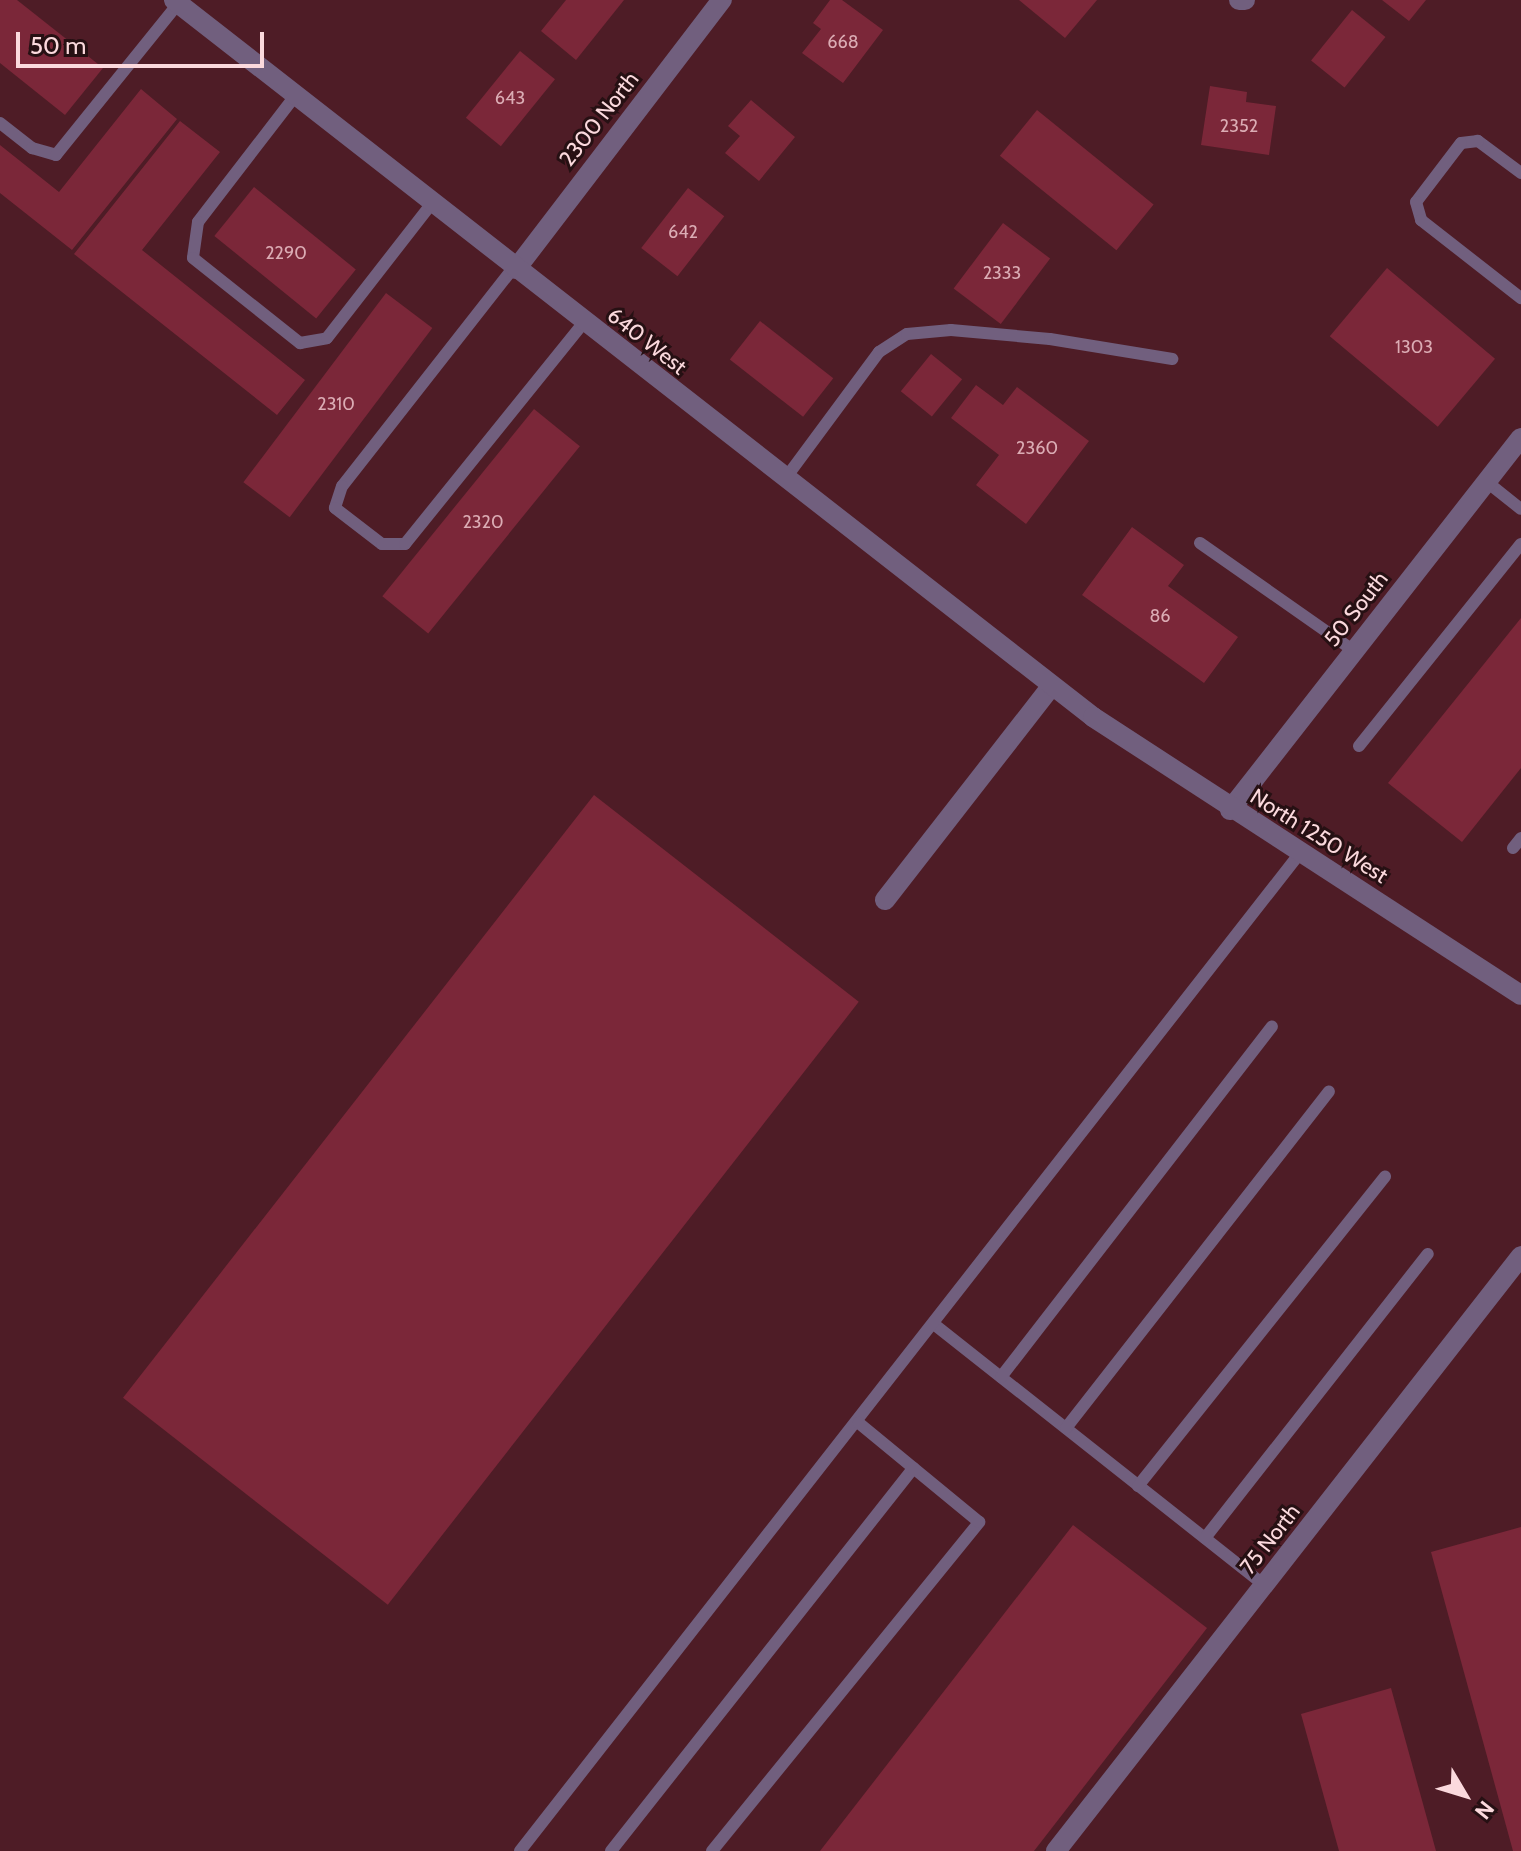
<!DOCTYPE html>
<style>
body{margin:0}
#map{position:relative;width:1521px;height:1851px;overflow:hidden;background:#4e1c26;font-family:Cabin,sans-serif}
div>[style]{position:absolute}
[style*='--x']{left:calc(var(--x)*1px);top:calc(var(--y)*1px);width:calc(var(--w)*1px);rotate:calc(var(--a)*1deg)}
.building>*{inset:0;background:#7b2739;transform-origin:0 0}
.service>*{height:12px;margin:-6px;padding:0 6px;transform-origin:6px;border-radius:6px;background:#715f7e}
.minor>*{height:20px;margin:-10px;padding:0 10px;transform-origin:10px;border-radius:10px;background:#715f7e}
.tertiary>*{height:20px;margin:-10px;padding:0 10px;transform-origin:10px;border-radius:10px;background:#715f7e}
span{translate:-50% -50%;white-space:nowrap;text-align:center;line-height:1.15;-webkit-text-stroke:6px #261013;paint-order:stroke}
.number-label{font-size:18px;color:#dbacb4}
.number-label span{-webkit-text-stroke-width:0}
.street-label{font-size:22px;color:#fbd9dd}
.north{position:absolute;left:1425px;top:1755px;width:80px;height:80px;-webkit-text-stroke:6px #261013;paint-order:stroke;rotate:128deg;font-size:22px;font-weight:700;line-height:32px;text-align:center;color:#fbd9dd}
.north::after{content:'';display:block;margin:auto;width:28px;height:36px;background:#fbd9dd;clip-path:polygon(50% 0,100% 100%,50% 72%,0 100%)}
.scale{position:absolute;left:16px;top:32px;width:248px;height:36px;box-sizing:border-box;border:4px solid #fbd9dd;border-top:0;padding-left:10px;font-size:24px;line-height:28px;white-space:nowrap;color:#fbd9dd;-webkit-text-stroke:6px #261013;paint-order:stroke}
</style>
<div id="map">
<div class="building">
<i style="clip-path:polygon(0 0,17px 0,103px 68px,65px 115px,0 63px)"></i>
<i style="clip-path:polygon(566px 0,624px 0,576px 60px,541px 31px)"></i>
<i style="clip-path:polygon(830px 0,842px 0,883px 30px,843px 83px,802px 53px,821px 29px,813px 23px)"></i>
<i style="clip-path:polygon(1019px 0,1097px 0,1065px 38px)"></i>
<i style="clip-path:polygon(1382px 0,1426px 0,1409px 21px)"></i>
<i style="left:1352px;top:10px;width:43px;height:65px;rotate:39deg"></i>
<i style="left:520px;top:51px;width:45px;height:86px;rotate:39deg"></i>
<i style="clip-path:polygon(1210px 86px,1247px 92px,1246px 102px,1276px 106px,1269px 155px,1201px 145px)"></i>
<i style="clip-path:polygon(141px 89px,177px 119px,72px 250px,0 193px,0 145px,59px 192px)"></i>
<i style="clip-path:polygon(751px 100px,795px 137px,759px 181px,725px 153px,740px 136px,728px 126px)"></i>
<i style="left:1037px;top:110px;width:150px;height:59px;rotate:39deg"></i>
<i style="clip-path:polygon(180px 121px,220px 152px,142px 250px,305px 380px,277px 415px,74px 254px)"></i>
<i style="left:254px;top:187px;width:131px;height:63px;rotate:39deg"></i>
<i style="left:688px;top:188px;width:46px;height:76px;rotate:38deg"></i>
<i style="left:1003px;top:223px;width:59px;height:82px;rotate:37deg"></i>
<i style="left:1387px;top:268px;width:141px;height:89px;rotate:40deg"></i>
<i style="left:386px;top:293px;width:58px;height:237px;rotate:37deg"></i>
<i style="left:760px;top:321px;width:93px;height:49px;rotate:38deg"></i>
<i style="left:931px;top:354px;width:40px;height:48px;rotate:39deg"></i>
<i style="clip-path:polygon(976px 385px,1003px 405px,1017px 387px,1089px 441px,1026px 524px,976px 485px,999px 455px,951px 418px)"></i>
<i style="left:534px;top:409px;width:59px;height:241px;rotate:39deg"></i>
<i style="clip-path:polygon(1132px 527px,1184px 565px,1168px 586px,1238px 637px,1204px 683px,1082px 595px)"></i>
<i style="clip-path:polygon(1521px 618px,1521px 768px,1462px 842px,1388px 783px)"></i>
<i style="left:594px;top:795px;width:336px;height:765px;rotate:38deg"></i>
<i style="clip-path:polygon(1073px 1525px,1207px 1628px,1034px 1851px,820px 1851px)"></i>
<i style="clip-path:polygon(1521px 1527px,1521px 1851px,1513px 1851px,1431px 1552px)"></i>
<i style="clip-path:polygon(1391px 1688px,1436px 1851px,1339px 1851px,1301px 1714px)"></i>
</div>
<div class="service">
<i style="--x:295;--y:96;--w:159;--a:127.6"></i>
<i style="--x:198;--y:222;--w:36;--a:98"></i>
<i style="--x:193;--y:258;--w:137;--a:38.5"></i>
<i style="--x:300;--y:343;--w:27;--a:-10"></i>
<i style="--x:327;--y:338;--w:171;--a:-52.1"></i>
<i style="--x:0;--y:123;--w:41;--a:38"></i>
<i style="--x:32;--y:148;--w:25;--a:16"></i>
<i style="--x:56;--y:155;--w:194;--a:-51.1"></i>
<i style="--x:1521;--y:173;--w:54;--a:-143.3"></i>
<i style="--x:1478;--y:141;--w:17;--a:173"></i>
<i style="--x:1461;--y:143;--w:74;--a:127.3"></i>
<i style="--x:1416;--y:202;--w:19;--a:74"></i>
<i style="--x:1421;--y:220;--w:127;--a:38"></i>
<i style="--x:514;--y:267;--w:278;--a:128.1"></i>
<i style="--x:342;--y:486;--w:23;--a:108"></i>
<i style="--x:335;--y:508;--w:59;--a:37.5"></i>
<i style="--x:382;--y:544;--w:23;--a:0"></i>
<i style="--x:405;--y:544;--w:285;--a:-51.1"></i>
<i style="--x:785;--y:479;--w:158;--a:-53.5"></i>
<i style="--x:879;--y:352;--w:33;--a:-33"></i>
<i style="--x:907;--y:334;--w:44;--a:-5.2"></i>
<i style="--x:951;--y:330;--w:99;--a:5.2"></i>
<i style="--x:1050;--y:339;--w:124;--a:9.3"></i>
<i style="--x:1487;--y:482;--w:43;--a:38.5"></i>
<i style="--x:1200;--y:543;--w:188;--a:35"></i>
<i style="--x:1359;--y:746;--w:259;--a:-51.3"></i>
<i style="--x:1513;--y:848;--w:13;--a:-51"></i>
<i style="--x:935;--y:1325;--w:419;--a:38.3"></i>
<i style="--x:1001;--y:1377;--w:443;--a:-52.3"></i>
<i style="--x:1066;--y:1428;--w:427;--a:-52"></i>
<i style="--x:1138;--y:1486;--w:396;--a:-51.4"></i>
<i style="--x:1205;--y:1538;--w:361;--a:-51.9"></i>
<i style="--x:520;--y:1851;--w:1267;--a:-51.99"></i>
<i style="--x:611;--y:1851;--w:488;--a:-51.7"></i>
<i style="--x:712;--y:1851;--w:424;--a:-50.9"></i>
<i style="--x:979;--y:1522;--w:156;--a:-140.5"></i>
</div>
<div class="minor">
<i style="--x:1239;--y:0;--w:6;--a:0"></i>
<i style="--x:516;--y:269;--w:339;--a:-52.6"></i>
<i style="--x:1230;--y:810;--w:472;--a:-52"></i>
<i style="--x:885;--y:900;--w:270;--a:-52.1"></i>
<i style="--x:1056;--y:1851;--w:755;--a:-51.99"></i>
</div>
<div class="tertiary">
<i style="--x:174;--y:0;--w:1166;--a:37.96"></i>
<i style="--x:1093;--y:717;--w:510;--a:33.01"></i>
</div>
<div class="number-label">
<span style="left:843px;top:42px">668</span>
<span style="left:510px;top:98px">643</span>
<span style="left:1239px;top:126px">2352</span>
<span style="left:683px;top:232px">642</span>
<span style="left:286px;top:253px">2290</span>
<span style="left:1002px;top:273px">2333</span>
<span style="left:1414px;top:347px">1303</span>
<span style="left:336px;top:404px">2310</span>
<span style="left:1037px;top:448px">2360</span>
<span style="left:483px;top:522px">2320</span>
<span style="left:1160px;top:616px">86</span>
</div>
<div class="street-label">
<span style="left:599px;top:119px;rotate:-52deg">2300 North</span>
<span style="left:647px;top:341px;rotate:38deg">640 West</span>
<span style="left:1356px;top:609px;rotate:-52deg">50 South</span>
<span style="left:1319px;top:836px;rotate:32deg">North 1250 West</span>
<span style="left:1270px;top:1539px;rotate:-52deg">75 North</span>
</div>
<div class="north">N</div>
<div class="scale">50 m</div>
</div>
